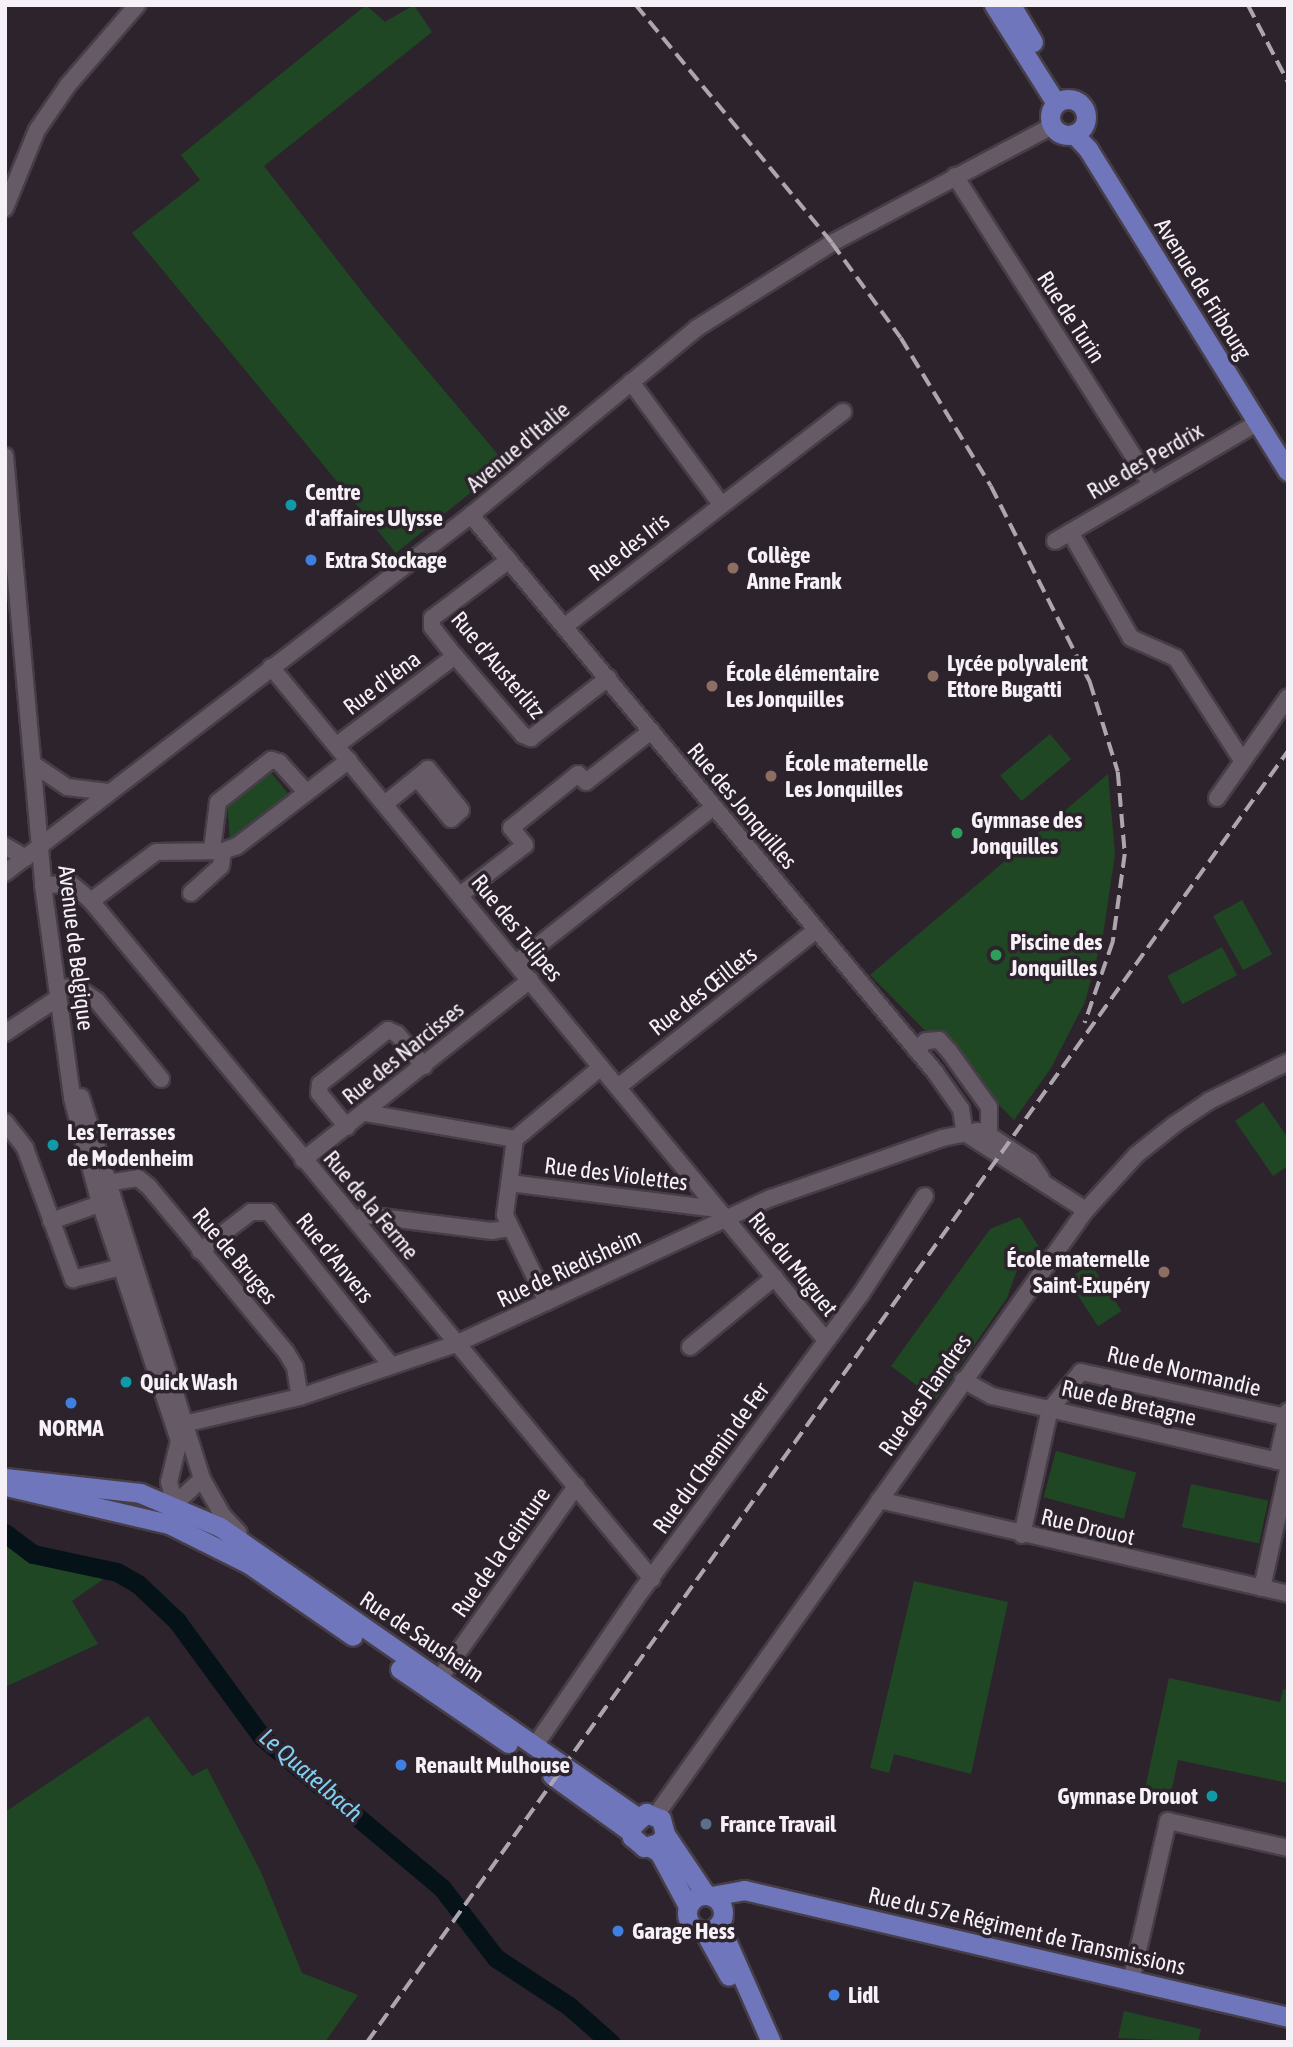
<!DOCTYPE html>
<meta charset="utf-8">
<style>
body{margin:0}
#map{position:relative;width:1293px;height:2047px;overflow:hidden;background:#2d232d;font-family:"Asap Condensed",sans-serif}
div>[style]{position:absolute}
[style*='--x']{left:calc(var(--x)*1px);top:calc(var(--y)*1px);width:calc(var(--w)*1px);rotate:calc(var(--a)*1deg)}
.green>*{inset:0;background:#204723;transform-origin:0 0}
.river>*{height:19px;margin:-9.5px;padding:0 9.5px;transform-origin:9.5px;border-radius:9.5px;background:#051319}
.roads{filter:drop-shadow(2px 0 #463e47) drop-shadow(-2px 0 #463e47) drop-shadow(0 2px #463e47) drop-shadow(0 -2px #463e47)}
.minor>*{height:16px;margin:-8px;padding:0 8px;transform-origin:8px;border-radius:8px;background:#655a66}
.major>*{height:19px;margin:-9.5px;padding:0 9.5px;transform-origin:9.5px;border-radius:9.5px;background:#6f76bc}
.major>.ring{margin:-9.5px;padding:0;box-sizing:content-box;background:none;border:19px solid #6f76bc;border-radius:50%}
.rail>*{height:3.5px;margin-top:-1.75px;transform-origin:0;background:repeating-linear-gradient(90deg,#aea6ae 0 14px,transparent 0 21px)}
.dots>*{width:19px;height:19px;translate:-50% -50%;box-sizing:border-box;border:4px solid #2d232d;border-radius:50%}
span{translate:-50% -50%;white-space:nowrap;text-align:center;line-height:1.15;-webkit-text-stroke:7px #2d232d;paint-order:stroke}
.street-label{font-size:23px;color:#f6f0f7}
.poi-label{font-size:23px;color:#f6f0f7;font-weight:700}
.left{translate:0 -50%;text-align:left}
.right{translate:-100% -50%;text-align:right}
.water-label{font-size:24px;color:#80cff1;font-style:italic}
.frame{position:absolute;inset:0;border:7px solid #f6f0f7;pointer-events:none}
</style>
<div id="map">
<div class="green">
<i style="clip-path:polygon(366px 5px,385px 22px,414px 5px,432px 32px,264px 166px,373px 306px,506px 464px,396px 553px,132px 233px,200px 180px,181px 155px)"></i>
<i style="left:1050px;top:734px;width:33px;height:65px;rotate:50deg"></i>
<i style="clip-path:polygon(269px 770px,290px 796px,230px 841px,227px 804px)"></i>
<i style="clip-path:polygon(1108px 774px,1115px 854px,1103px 935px,1085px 1002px,1051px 1068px,1014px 1120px,870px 975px)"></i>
<i style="left:1242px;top:900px;width:62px;height:33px;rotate:61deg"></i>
<i style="left:1222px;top:947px;width:32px;height:62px;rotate:62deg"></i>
<i style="clip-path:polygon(1263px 1102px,1288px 1138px,1288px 1166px,1273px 1176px,1235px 1121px)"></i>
<i style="clip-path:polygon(1020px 1217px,1041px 1250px,1017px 1270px,1007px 1298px,936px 1400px,891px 1366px,990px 1229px)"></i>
<i style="left:1091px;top:1264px;width:56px;height:28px;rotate:57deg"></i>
<i style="left:1056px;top:1451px;width:83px;height:48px;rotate:15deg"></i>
<i style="left:1191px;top:1484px;width:79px;height:44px;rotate:12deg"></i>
<i style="clip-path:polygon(5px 1538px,29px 1559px,112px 1573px,72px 1601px,98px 1644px,5px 1687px)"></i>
<i style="clip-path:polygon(914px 1581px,1008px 1602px,971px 1774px,894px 1754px,889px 1773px,870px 1768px)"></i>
<i style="clip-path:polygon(1169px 1678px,1280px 1702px,1283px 1689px,1288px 1690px,1288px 1783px,1178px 1760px,1169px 1803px,1143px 1798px)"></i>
<i style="clip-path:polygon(148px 1716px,192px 1776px,207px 1768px,261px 1872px,302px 1973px,358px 1995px,325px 2042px,5px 2042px,5px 1812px)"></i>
<i style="clip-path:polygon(1124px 2011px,1201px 2029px,1198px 2042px,1118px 2038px)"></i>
</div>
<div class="river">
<i style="--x:5;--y:1533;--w:35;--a:37"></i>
<i style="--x:33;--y:1554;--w:86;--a:12.1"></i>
<i style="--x:117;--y:1572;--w:24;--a:30"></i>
<i style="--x:138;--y:1584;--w:54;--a:43.5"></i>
<i style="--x:177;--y:1621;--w:144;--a:53.8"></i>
<i style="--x:262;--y:1737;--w:235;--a:40"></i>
<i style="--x:442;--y:1888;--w:88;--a:52.4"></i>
<i style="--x:496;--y:1958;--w:87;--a:33.3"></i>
<i style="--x:569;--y:2006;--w:55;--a:41.3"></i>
</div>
<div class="roads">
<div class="minor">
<i style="--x:955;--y:176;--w:363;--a:57.5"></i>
<i style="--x:5;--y:208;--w:84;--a:-67.7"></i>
<i style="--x:37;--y:130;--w:55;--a:-55.4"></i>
<i style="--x:68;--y:85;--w:106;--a:-49.2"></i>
<i style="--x:631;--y:382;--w:152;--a:53.6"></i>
<i style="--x:5;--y:456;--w:431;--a:84.9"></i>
<i style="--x:43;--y:885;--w:215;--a:82.2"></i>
<i style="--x:72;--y:1098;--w:109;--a:75.1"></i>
<i style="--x:100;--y:1203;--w:251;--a:71.6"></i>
<i style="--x:179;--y:1441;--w:42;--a:103.7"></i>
<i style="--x:169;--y:1482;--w:23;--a:75"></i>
<i style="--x:471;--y:515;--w:725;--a:50.2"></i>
<i style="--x:935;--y:1072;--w:45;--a:54.9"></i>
<i style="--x:961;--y:1109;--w:24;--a:81"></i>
<i style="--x:1070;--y:532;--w:122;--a:60.1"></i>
<i style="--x:1131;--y:638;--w:49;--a:24"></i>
<i style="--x:1176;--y:658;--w:121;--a:57.1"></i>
<i style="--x:1055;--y:541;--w:236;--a:-30.3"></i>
<i style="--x:509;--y:560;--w:96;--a:143"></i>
<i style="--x:432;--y:618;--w:9;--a:90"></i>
<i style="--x:432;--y:627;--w:37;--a:52"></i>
<i style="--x:455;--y:656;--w:104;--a:49.3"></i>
<i style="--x:523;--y:735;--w:9;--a:21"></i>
<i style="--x:531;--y:738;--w:98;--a:-37.9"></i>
<i style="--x:565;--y:626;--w:351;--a:-37.6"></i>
<i style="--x:271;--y:667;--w:871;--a:50.5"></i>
<i style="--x:337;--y:745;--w:148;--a:-37"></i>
<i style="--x:33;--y:764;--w:41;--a:34.1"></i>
<i style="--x:67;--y:787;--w:42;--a:6.8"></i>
<i style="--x:1217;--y:798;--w:123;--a:-54.9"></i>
<i style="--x:386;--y:803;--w:40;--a:-39"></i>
<i style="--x:417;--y:778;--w:53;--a:50.3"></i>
<i style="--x:451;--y:819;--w:13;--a:-42"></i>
<i style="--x:461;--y:810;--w:53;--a:-128.8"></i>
<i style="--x:428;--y:769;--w:14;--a:141"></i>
<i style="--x:5;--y:846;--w:24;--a:30"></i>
<i style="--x:212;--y:850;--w:48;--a:-82.9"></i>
<i style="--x:218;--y:802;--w:68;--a:-38.4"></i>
<i style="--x:271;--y:760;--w:8;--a:14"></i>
<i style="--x:279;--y:762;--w:40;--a:48"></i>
<i style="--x:5;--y:873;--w:588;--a:-37.53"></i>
<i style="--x:471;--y:515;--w:293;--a:-39.6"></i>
<i style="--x:697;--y:328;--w:160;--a:-32.2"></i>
<i style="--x:832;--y:243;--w:249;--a:-28"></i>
<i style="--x:43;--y:885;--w:28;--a:-2"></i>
<i style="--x:71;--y:884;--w:26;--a:40"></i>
<i style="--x:91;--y:901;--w:880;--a:50.39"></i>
<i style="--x:191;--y:893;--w:40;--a:-42"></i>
<i style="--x:221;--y:866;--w:15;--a:-82"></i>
<i style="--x:460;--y:895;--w:82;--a:-37.6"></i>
<i style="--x:525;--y:845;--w:22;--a:-129"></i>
<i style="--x:511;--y:828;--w:86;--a:-38.9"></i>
<i style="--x:578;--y:774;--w:11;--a:45"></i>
<i style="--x:586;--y:782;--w:83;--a:-38.1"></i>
<i style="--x:91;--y:901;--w:81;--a:-37"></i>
<i style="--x:156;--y:852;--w:67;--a:-0.9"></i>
<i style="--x:223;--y:851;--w:15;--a:-20"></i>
<i style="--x:237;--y:846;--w:141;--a:-37.5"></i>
<i style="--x:516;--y:963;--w:242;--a:-38.3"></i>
<i style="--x:57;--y:987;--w:21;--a:3"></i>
<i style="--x:78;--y:988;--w:23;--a:34"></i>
<i style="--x:97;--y:1001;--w:101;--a:50.6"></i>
<i style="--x:5;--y:1033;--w:64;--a:-33.4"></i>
<i style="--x:916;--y:1050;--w:13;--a:-42"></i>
<i style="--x:926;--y:1041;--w:13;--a:-4"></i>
<i style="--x:939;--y:1040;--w:15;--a:48"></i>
<i style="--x:949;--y:1051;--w:69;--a:54.5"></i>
<i style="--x:989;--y:1107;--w:28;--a:90"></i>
<i style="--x:618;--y:1087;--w:253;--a:-38.4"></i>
<i style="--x:81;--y:1097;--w:401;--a:72.4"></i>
<i style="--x:202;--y:1479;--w:43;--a:60.4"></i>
<i style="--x:223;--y:1516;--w:23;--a:47"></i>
<i style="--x:366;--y:1113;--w:151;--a:9.9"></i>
<i style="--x:5;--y:1122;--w:33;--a:52"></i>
<i style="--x:25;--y:1148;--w:140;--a:69.9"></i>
<i style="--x:73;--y:1279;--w:50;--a:-13.8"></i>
<i style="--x:347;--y:1127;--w:44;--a:-129.5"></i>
<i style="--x:319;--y:1093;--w:9;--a:-84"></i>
<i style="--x:320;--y:1084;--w:87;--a:-38.5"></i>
<i style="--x:388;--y:1030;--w:10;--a:24"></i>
<i style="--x:397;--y:1034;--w:42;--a:49.8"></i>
<i style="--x:965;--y:1133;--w:143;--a:32.5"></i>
<i style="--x:303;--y:1160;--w:290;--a:-38.4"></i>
<i style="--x:107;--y:1183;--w:31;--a:-9"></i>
<i style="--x:138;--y:1178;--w:14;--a:39"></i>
<i style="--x:149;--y:1187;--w:214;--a:50.3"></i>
<i style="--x:286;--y:1352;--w:17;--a:59"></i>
<i style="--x:295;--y:1367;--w:30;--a:81"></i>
<i style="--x:509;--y:1183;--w:210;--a:7.1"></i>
<i style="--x:355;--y:1220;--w:11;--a:-27"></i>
<i style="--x:365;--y:1215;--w:128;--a:7.2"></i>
<i style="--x:492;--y:1231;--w:17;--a:-10"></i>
<i style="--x:51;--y:1221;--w:60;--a:-19.3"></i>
<i style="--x:200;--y:1251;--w:64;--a:-37.4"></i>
<i style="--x:251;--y:1212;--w:18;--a:0"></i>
<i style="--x:269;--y:1212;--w:194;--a:51.5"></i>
<i style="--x:547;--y:1302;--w:97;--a:-115.8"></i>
<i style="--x:505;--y:1215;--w:77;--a:-82.5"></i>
<i style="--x:515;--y:1139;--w:112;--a:-39.9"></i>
<i style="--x:690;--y:1347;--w:110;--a:-39.5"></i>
<i style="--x:963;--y:1380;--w:33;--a:29"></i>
<i style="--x:992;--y:1396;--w:303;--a:12.8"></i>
<i style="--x:175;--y:1426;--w:128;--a:-13.1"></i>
<i style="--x:300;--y:1397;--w:165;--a:-18.8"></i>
<i style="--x:456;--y:1344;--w:347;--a:-24.9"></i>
<i style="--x:771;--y:1198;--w:181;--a:-19.3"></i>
<i style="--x:942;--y:1138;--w:36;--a:-11"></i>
<i style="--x:977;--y:1131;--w:13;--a:18"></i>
<i style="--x:989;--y:1135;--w:49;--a:33.4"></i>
<i style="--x:1030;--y:1162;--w:19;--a:55"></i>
<i style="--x:1277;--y:1461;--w:51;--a:-77.6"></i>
<i style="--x:879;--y:1500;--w:420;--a:12.9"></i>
<i style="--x:175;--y:1504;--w:37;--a:-43"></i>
<i style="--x:1022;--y:1535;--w:129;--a:-77.5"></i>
<i style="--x:1050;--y:1409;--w:48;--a:-50"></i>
<i style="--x:1081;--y:1372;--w:210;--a:12.4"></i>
<i style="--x:1262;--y:1588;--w:121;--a:-77.6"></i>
<i style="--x:439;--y:1679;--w:237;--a:-54.6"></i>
<i style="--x:534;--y:1747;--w:191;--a:-55.5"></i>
<i style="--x:642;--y:1590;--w:368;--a:-53.5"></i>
<i style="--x:861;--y:1294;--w:117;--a:-56.9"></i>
<i style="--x:656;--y:1815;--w:742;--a:-54.6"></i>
<i style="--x:1086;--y:1210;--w:74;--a:-47.7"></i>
<i style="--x:1136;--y:1155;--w:50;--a:-38.5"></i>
<i style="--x:1175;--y:1124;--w:41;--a:-34.1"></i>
<i style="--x:1209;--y:1101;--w:88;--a:-26.3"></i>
<i style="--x:1131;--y:1981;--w:164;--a:-77"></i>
<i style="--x:1168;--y:1821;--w:123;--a:12.7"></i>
</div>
<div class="major">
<i style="--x:994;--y:5;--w:116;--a:57.7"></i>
<i style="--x:1011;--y:5;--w:43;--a:59.3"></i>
<i class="ring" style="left:1050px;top:99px;width:17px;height:17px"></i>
<i style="--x:1074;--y:134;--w:21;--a:47"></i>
<i style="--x:1088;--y:149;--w:379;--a:58.2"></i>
<i style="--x:5;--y:1478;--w:136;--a:6.3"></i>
<i style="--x:140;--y:1493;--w:87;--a:23"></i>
<i style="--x:220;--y:1527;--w:508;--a:34.82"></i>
<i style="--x:10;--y:1487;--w:163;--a:13.1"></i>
<i style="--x:169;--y:1524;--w:89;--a:26.6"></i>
<i style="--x:249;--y:1564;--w:126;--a:34.7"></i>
<i style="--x:400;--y:1669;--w:131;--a:34.4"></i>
<i style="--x:552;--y:1775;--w:97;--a:35.8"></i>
<i style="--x:665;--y:1834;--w:11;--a:124"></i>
<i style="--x:659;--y:1843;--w:16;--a:165"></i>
<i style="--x:644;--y:1847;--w:16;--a:-140"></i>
<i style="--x:632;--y:1837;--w:10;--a:-96"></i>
<i style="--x:631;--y:1827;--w:21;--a:-43"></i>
<i style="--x:646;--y:1813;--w:16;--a:22"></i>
<i style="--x:661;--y:1819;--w:16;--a:75"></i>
<i style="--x:665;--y:1834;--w:73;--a:56.1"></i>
<i style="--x:650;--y:1847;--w:10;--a:29"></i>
<i style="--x:659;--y:1852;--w:61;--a:61.8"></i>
<i class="ring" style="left:687px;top:1895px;width:17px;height:17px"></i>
<i style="--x:711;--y:1896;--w:34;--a:-10"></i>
<i style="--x:744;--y:1890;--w:559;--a:13.14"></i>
<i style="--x:719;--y:1924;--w:129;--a:66.2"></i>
<i style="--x:704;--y:1931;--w:51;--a:60.9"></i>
</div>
</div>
<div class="rail">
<i style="--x:636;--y:5;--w:308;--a:50.5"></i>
<i style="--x:832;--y:243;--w:117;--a:54"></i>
<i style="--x:901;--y:338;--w:173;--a:58.7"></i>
<i style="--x:991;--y:486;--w:220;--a:63.2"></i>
<i style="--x:1090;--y:682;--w:94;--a:72.7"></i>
<i style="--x:1118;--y:772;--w:82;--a:85.1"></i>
<i style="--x:1125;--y:854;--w:89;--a:97.8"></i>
<i style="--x:1113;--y:942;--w:86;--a:109.1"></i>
<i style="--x:1248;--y:5;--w:87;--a:62.5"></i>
<i style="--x:367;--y:2042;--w:1586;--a:-54.5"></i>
</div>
<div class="dots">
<i style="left:291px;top:505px;background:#0f9aa8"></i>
<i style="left:311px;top:560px;background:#3f7fe0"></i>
<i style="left:733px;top:568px;background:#8d6e63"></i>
<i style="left:933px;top:676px;background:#8d6e63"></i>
<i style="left:712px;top:686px;background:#8d6e63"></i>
<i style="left:771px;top:776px;background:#8d6e63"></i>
<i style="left:957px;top:833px;background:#2e9e5b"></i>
<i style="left:996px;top:955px;background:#2e9e5b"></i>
<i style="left:53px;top:1145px;background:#0f9aa8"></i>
<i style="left:1164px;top:1272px;background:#8d6e63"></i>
<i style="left:126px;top:1382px;background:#0f9aa8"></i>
<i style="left:71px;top:1403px;background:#3f7fe0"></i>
<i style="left:401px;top:1765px;background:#3f7fe0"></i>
<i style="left:1212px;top:1796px;background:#0f9aa8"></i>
<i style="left:706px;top:1824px;background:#5c6f8a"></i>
<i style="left:618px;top:1931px;background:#3f7fe0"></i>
<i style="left:834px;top:1995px;background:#3f7fe0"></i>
</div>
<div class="street-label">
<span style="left:1203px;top:289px;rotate:58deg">Avenue de Fribourg</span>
<span style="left:1071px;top:317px;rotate:57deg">Rue de Turin</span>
<span style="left:518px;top:447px;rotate:-40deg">Avenue d'Italie</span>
<span style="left:1145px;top:461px;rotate:-30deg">Rue des Perdrix</span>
<span style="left:629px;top:547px;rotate:-38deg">Rue des Iris</span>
<span style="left:498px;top:665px;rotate:50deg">Rue d'Austerlitz</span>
<span style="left:382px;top:683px;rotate:-37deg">Rue d'Iéna</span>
<span style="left:742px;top:806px;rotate:50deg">Rue des Jonquilles</span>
<span style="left:517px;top:928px;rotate:51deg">Rue des Tulipes</span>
<span style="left:76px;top:948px;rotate:83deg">Avenue de Belgique</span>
<span style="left:703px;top:991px;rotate:-38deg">Rue des Œillets</span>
<span style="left:403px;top:1053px;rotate:-39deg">Rue des Narcisses</span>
<span style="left:616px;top:1174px;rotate:7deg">Rue des Violettes</span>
<span style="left:371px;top:1205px;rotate:50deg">Rue de la Ferme</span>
<span style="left:235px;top:1256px;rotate:50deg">Rue de Bruges</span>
<span style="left:335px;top:1258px;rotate:51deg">Rue d'Anvers</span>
<span style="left:793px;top:1264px;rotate:51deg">Rue du Muguet</span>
<span style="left:569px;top:1268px;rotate:-25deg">Rue de Riedisheim</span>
<span style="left:1184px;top:1371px;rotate:13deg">Rue de Normandie</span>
<span style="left:925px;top:1395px;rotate:-55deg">Rue des Flandres</span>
<span style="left:1129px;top:1403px;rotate:13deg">Rue de Bretagne</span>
<span style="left:711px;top:1458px;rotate:-54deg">Rue du Chemin de Fer</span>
<span style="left:1088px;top:1527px;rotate:13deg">Rue Drouot</span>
<span style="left:501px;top:1552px;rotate:-55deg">Rue de la Ceinture</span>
<span style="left:422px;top:1637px;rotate:34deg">Rue de Sausheim</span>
<span style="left:1027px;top:1931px;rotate:13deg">Rue du 57e Régiment de Transmissions</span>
</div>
<div class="poi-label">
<span class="left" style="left:305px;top:505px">Centre<br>d'affaires Ulysse</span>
<span class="left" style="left:747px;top:568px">Collège<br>Anne Frank</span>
<span class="left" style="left:325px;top:560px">Extra Stockage</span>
<span class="left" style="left:947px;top:676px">Lycée polyvalent<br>Ettore Bugatti</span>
<span class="left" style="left:726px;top:686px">École élémentaire<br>Les Jonquilles</span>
<span class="left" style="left:785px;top:776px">École maternelle<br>Les Jonquilles</span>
<span class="left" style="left:971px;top:833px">Gymnase des<br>Jonquilles</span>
<span class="left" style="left:1010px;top:955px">Piscine des<br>Jonquilles</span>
<span class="left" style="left:67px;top:1145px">Les Terrasses<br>de Modenheim</span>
<span class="right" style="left:1150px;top:1272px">École maternelle<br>Saint-Exupéry</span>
<span class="left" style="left:140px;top:1382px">Quick Wash</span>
<span style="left:71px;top:1428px">NORMA</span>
<span class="left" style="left:415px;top:1765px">Renault Mulhouse</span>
<span class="right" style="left:1198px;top:1796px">Gymnase Drouot</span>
<span class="left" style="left:720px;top:1824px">France Travail</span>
<span class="left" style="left:632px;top:1931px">Garage Hess</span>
<span class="left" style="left:848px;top:1995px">Lidl</span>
</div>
<div class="water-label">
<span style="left:311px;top:1775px;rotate:41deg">Le Quatelbach</span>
</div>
<div class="frame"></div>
</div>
